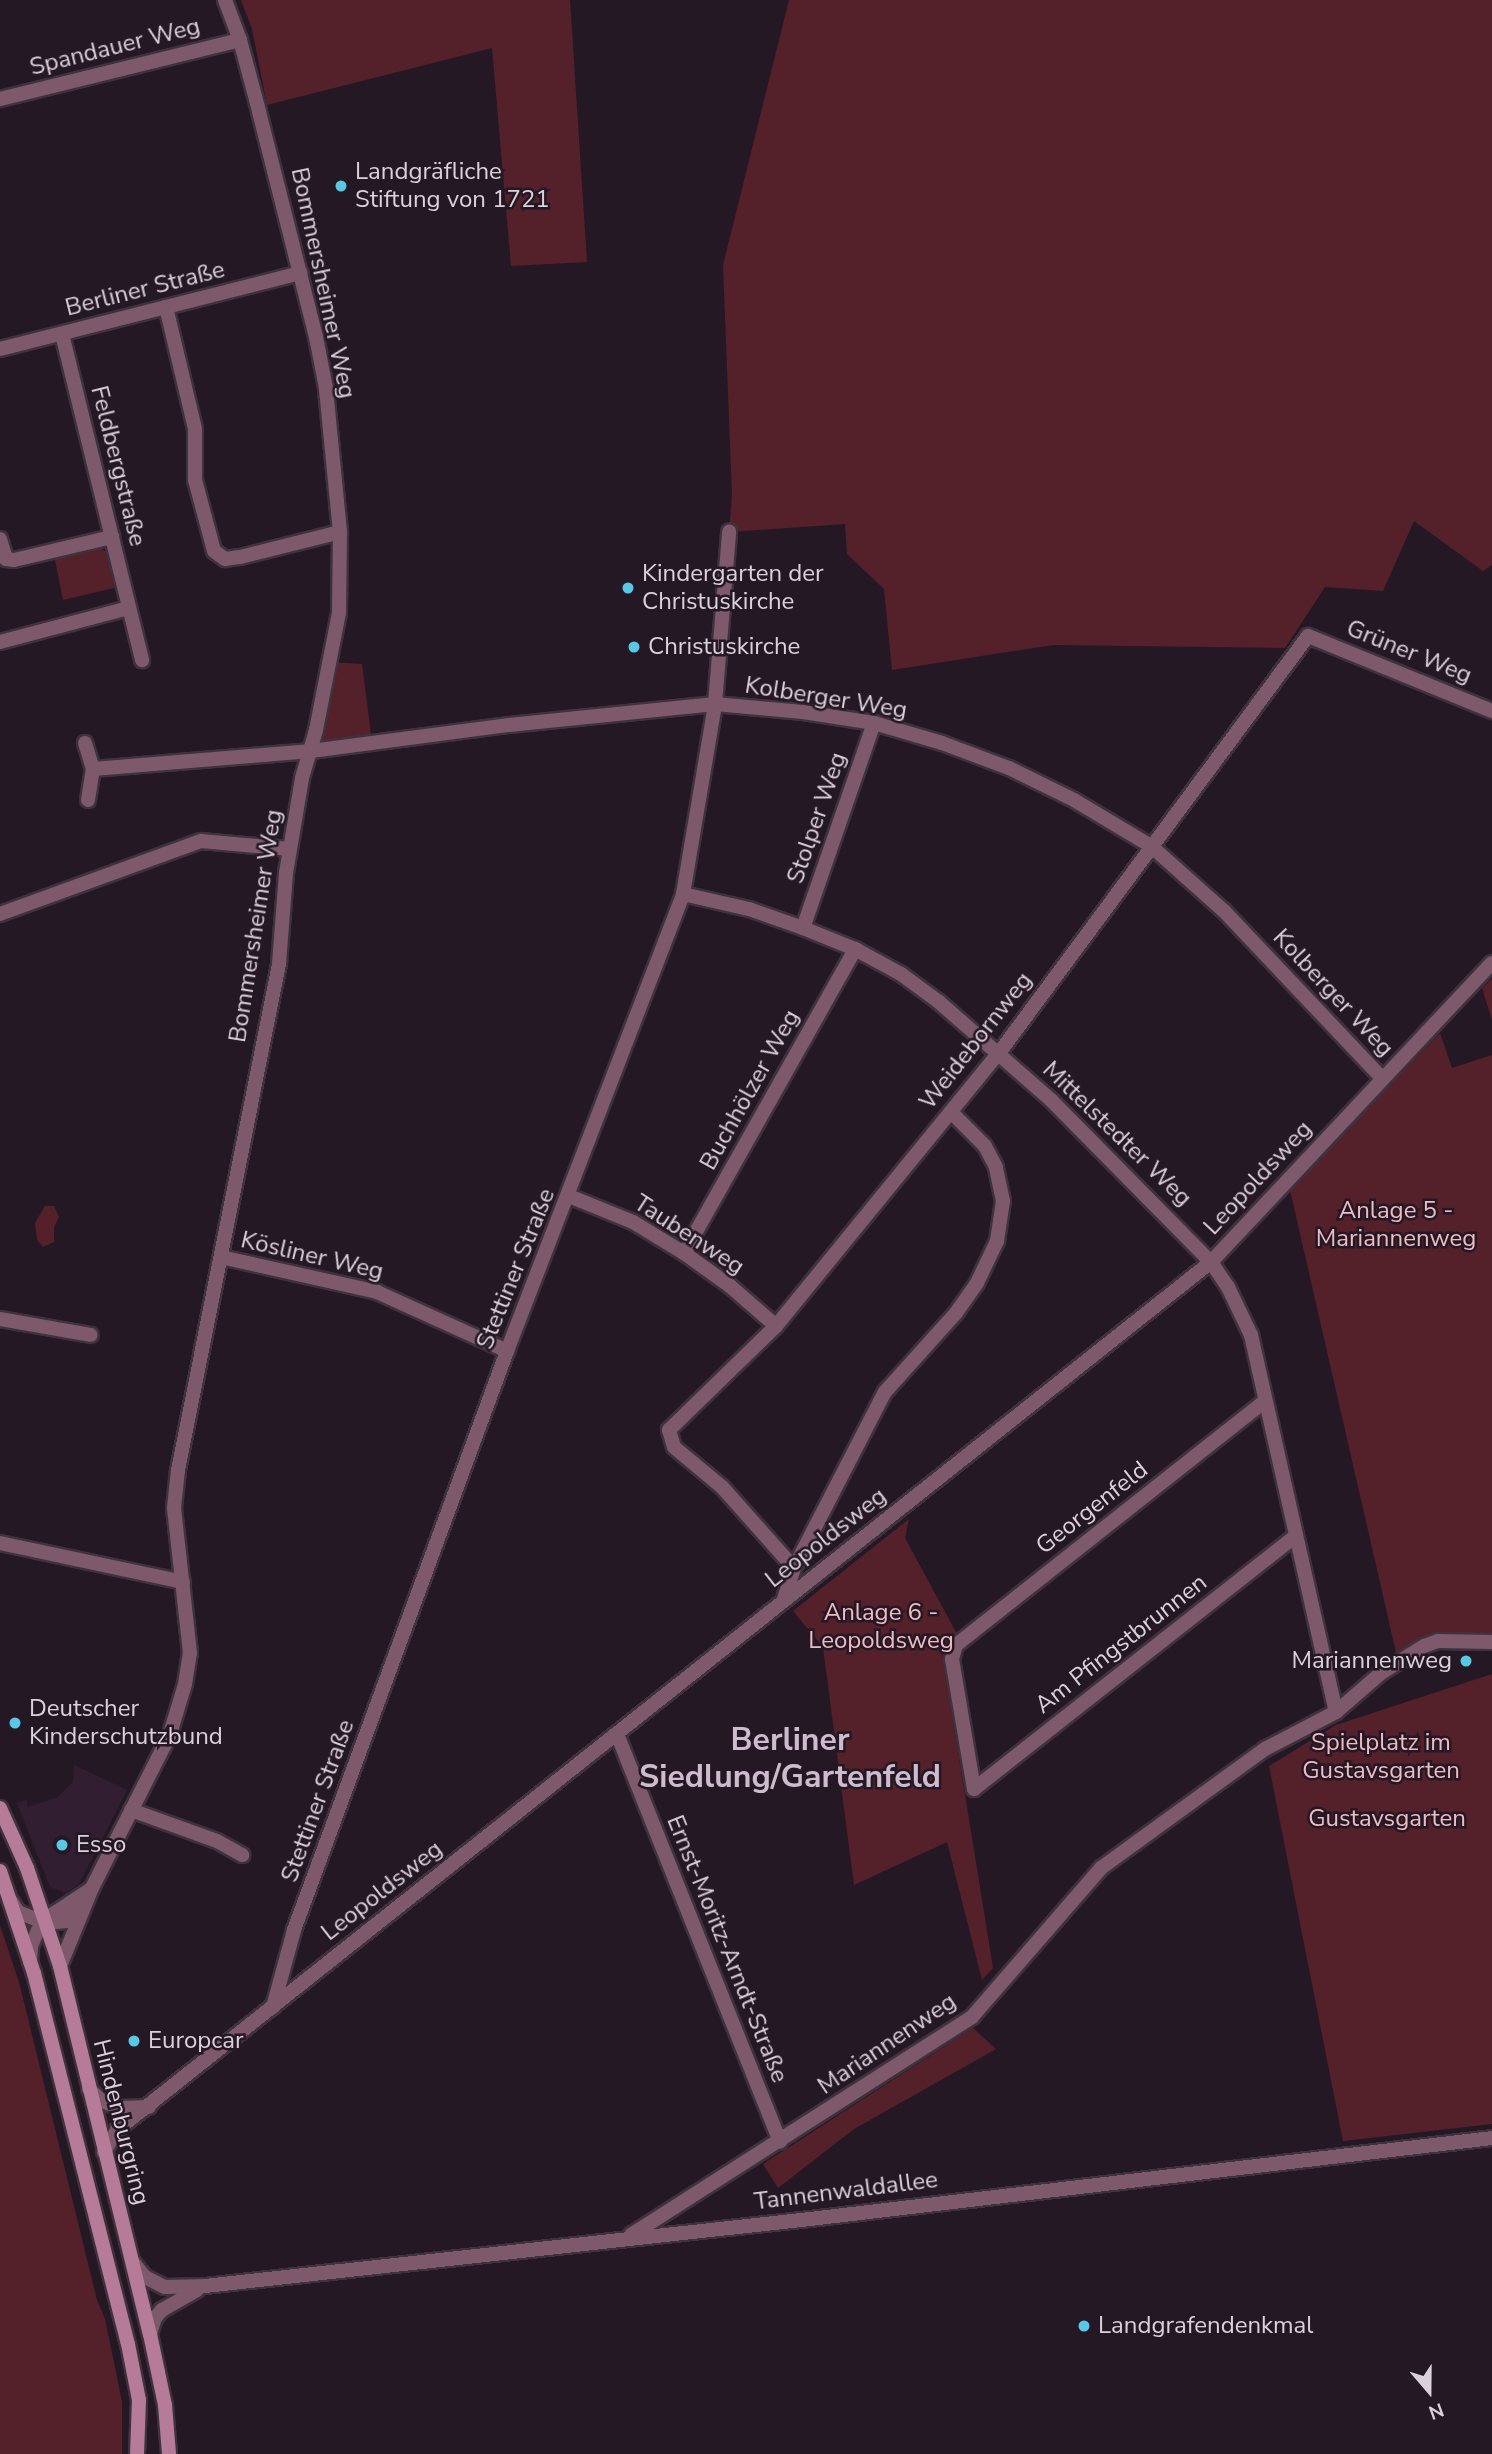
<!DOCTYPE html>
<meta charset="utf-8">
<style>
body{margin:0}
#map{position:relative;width:1492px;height:2454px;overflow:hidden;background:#251825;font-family:"Nunito Sans",sans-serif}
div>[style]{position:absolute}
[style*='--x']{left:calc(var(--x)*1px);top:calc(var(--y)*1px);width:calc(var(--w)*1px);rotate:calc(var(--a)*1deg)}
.built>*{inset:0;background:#311f31}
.green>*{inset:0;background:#54212b}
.roads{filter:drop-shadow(2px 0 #3e323e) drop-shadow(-2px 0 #3e323e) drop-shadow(0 2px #3e323e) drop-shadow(0 -2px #3e323e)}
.street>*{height:14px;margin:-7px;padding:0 7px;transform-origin:7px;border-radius:7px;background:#7d596b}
.secondary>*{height:14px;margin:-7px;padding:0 7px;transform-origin:7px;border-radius:7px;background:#b57b98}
.dots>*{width:19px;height:19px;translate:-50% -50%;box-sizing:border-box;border:4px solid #251825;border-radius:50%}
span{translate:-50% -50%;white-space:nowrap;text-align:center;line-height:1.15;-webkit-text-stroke:5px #251825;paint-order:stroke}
.street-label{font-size:24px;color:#dad1da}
.poi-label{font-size:24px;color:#dad1da}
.left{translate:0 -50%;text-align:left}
.right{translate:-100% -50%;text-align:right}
.park-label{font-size:24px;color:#efbbc2}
.district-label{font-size:32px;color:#cdbccd;font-weight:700}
.north{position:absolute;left:1394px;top:2356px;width:70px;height:70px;-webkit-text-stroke:5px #251825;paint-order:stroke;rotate:160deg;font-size:19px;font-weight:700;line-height:28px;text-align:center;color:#dad1da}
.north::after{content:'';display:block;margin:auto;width:24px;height:32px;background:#dad1da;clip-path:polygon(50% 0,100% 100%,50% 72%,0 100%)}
</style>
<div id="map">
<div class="built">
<i style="clip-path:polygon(74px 1765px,127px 1790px,79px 1884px,66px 1893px,50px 1887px,17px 1803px,26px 1800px,28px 1807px,58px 1797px,73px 1782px)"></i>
</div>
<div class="green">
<i style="clip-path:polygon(241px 0,570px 0,587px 262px,511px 266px,492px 48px,267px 105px,252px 29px)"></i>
<i style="clip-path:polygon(789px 0,1492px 0,1492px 565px,1483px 571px,1414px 521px,1383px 591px,1325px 587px,1285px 648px,1052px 645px,892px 670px,884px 589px,847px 554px,845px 524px,729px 532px,732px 495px,723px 265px)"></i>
<i style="clip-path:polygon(95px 545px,110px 554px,118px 587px,63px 600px,54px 555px)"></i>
<i style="clip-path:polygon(327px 662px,362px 664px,372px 742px,311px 751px)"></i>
<i style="clip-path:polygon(1492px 979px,1492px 1020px,1482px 988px)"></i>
<i style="clip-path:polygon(1440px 1033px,1452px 1068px,1492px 1055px,1492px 1642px,1438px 1641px,1398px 1661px,1290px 1190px)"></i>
<i style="clip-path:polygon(45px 1206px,54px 1206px,59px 1217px,54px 1227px,54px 1242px,43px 1247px,37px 1240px,35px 1223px)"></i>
<i style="clip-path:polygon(909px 1519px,905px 1538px,957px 1634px,941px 1646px,993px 1968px,982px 1980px,947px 1842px,854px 1885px,823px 1647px,793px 1611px)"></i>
<i style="clip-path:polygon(1492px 1674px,1492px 2124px,1343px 2141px,1269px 1766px,1336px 1725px)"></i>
<i style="clip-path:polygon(0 1925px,19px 1982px,97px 2300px,105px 2319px,122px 2402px,122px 2454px,0 2454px)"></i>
<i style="clip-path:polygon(973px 2028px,996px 2049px,854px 2129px,778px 2188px,763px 2164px)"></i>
</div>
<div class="roads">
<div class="street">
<i style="--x:0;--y:99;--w:247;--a:-13.8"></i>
<i style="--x:166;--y:307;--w:125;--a:76.6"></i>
<i style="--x:195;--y:429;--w:51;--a:90"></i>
<i style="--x:195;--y:480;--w:73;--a:75"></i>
<i style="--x:214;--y:551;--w:14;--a:36"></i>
<i style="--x:225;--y:559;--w:15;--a:-8"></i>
<i style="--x:240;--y:557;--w:103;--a:-14"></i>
<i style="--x:62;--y:334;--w:336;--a:76.2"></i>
<i style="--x:0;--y:349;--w:310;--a:-14.2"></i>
<i style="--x:0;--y:539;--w:21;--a:73"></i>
<i style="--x:6;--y:559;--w:8;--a:7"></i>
<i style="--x:14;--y:560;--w:101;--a:-13.2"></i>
<i style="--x:0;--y:642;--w:133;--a:-14.8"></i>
<i style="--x:85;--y:743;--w:27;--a:73"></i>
<i style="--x:88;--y:800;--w:31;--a:-81"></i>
<i style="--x:93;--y:769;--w:219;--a:-4.7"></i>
<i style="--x:311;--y:751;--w:200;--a:-7.5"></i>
<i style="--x:509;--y:725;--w:207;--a:-5.8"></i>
<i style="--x:715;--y:704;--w:88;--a:5.2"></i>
<i style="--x:803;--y:712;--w:72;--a:8.8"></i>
<i style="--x:874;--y:723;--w:71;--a:16.4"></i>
<i style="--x:942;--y:743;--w:72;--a:20.5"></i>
<i style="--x:1009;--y:768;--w:72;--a:26.2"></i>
<i style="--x:1074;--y:800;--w:90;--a:30.9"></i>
<i style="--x:1151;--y:846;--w:98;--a:41.7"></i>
<i style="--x:1224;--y:911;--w:230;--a:46.6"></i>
<i style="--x:683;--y:894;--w:68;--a:12.8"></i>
<i style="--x:749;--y:909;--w:57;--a:19.4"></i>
<i style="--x:803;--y:928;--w:56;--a:22"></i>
<i style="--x:855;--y:949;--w:52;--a:28.5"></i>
<i style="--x:901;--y:974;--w:47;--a:36.4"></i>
<i style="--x:939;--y:1002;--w:149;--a:41.2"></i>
<i style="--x:1051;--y:1100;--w:228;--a:45.4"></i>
<i style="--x:1211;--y:1262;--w:30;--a:56"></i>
<i style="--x:1228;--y:1287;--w:53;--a:64.4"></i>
<i style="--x:1251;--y:1335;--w:386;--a:77.3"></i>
<i style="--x:0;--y:914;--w:214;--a:-20"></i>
<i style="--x:201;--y:841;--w:89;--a:5.1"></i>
<i style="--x:803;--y:928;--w:217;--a:-70.9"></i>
<i style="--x:569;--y:1196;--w:69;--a:22.1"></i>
<i style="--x:633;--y:1222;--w:60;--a:31.3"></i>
<i style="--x:684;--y:1253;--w:57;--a:35.7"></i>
<i style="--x:730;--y:1286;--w:61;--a:41"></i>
<i style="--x:684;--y:1253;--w:349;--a:-60.6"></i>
<i style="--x:221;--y:1257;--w:160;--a:12.6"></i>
<i style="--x:377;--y:1292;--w:143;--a:24.4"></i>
<i style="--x:0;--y:1319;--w:92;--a:10"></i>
<i style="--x:1265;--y:1401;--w:394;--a:141.7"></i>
<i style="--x:956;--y:1645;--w:15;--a:106"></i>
<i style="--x:952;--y:1659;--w:132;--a:80.4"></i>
<i style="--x:974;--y:1789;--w:410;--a:-38.2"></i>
<i style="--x:0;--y:1543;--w:187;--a:12"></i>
<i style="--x:794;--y:1568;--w:108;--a:-131.6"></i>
<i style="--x:722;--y:1487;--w:62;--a:-140.2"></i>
<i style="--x:674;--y:1447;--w:18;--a:-106"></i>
<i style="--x:669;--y:1430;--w:149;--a:-44.2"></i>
<i style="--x:776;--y:1326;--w:353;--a:-50.8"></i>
<i style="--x:999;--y:1053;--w:519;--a:-53.46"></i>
<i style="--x:1308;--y:636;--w:199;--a:22.2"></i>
<i style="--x:784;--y:1599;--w:33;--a:-72"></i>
<i style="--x:794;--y:1568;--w:198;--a:-62.7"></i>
<i style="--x:885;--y:1392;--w:106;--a:-48.1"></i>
<i style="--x:956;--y:1313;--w:37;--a:-55"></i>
<i style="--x:977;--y:1283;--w:47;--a:-64.5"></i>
<i style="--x:997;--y:1241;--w:40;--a:-81.5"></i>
<i style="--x:1003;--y:1201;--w:35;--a:-102"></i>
<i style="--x:996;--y:1167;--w:24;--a:-118"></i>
<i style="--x:985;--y:1146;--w:48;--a:-135"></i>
<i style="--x:617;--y:1734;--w:439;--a:68.2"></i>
<i style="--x:131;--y:1810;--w:91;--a:19.8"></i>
<i style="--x:217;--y:1841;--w:29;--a:29"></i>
<i style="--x:11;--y:1901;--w:13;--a:58"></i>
<i style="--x:18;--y:1912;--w:29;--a:22"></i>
<i style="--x:45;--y:1923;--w:22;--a:-5"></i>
<i style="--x:67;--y:1921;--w:16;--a:-35"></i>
<i style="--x:30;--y:1962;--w:16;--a:-86"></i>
<i style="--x:31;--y:1946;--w:17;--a:-66"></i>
<i style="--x:38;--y:1930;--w:22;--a:-47"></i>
<i style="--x:53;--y:1914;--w:45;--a:-33.3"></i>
<i style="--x:60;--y:1966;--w:84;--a:-67.7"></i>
<i style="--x:92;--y:1888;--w:173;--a:-63.1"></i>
<i style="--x:170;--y:1734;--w:52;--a:-73.3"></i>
<i style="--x:185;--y:1684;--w:31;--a:-81"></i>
<i style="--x:190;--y:1653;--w:146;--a:-96.3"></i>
<i style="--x:174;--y:1508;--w:38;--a:-84"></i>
<i style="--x:178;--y:1470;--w:516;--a:-78.71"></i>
<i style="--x:279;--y:964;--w:91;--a:-85.6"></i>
<i style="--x:286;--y:873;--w:96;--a:-80.4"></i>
<i style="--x:302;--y:778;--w:50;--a:-73.7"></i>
<i style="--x:316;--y:730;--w:119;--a:-78.9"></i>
<i style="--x:339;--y:613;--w:81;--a:-89.3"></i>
<i style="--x:340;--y:532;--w:145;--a:-95.6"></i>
<i style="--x:326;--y:388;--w:52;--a:-101.1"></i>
<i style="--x:316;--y:337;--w:233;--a:-104.2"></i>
<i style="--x:259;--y:111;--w:73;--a:-105"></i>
<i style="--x:240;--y:40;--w:43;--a:-110.6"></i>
<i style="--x:273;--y:2007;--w:80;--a:-74.7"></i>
<i style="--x:294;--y:1930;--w:617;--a:-69.8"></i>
<i style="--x:507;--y:1351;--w:490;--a:-68.9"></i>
<i style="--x:683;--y:894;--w:193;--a:-80.4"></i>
<i style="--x:715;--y:704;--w:173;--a:-85.3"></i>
<i style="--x:89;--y:2089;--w:18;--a:43"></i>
<i style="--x:102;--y:2101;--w:18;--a:22"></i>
<i style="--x:119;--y:2108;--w:30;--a:-2"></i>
<i style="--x:104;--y:2152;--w:26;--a:-59"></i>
<i style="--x:117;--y:2130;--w:1397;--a:-38.43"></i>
<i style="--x:1211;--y:1262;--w:410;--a:-46.8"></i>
<i style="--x:631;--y:2235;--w:405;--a:-32.6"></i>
<i style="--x:972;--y:2017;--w:197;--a:-49.1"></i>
<i style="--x:1101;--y:1868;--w:203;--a:-36"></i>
<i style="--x:1265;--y:1749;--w:80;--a:-27.5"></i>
<i style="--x:1336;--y:1712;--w:60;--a:-40.9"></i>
<i style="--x:1381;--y:1673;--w:51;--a:-32.1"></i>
<i style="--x:1424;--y:1646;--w:15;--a:-20"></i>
<i style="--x:1438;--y:1641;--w:54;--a:1.1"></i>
<i style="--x:132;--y:2261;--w:21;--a:51"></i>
<i style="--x:145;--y:2277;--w:22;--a:27"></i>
<i style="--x:165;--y:2287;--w:40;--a:-1.4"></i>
<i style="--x:205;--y:2286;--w:609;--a:-6.32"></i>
<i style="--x:810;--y:2219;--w:687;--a:-6.77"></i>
<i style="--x:150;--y:2334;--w:17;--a:-73"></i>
<i style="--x:155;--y:2318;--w:11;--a:-49"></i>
<i style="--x:162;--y:2310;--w:40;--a:-29.7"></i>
</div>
<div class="secondary">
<i style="--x:0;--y:1808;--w:66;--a:65.8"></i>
<i style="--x:27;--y:1868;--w:103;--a:71.4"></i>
<i style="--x:60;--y:1966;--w:379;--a:76.3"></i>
<i style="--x:150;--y:2334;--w:73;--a:78.1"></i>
<i style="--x:165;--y:2405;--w:49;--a:85.3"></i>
<i style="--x:0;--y:1871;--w:108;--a:71.6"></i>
<i style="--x:34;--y:1973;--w:383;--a:75.8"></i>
<i style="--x:128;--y:2344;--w:57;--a:78.9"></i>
<i style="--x:139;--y:2400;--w:54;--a:92.1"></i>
</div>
</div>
<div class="dots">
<i style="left:341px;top:186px;background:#58c8e4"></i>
<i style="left:628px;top:588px;background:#58c8e4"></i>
<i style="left:634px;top:647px;background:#58c8e4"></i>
<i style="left:1466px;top:1661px;background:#58c8e4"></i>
<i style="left:15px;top:1723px;background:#58c8e4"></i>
<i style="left:62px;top:1845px;background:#58c8e4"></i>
<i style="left:134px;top:2041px;background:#58c8e4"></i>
<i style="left:1084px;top:2326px;background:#58c8e4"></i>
</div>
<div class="street-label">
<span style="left:115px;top:47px;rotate:-14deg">Spandauer Weg</span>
<span style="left:323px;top:283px;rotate:78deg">Bommersheimer Weg</span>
<span style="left:145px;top:289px;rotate:-14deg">Berliner Straße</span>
<span style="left:118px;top:466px;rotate:76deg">Feldbergstraße</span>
<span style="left:1409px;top:652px;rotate:22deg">Grüner Weg</span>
<span style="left:826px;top:698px;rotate:9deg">Kolberger Weg</span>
<span style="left:817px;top:818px;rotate:-71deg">Stolper Weg</span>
<span style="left:256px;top:926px;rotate:-81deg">Bommersheimer Weg</span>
<span style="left:1333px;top:993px;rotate:47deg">Kolberger Weg</span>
<span style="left:976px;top:1041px;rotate:-52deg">Weidebornweg</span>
<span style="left:750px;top:1090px;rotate:-61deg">Buchhölzer Weg</span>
<span style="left:1117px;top:1134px;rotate:44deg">Mittelstedter Weg</span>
<span style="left:1258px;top:1178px;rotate:-47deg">Leopoldsweg</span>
<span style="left:689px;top:1235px;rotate:33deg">Taubenweg</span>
<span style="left:312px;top:1256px;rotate:13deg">Kösliner Weg</span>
<span style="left:516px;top:1269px;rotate:-68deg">Stettiner Straße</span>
<span style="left:1092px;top:1508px;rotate:-38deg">Georgenfeld</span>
<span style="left:826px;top:1538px;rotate:-38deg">Leopoldsweg</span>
<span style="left:1121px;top:1644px;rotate:-38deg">Am Pfingstbrunnen</span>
<span style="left:318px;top:1801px;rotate:-70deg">Stettiner Straße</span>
<span style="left:382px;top:1891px;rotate:-38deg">Leopoldsweg</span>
<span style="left:727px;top:1949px;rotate:68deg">Ernst-Moritz-Arndt-Straße</span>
<span style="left:887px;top:2044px;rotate:-34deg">Mariannenweg</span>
<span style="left:121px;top:2122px;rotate:76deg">Hindenburgring</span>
<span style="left:846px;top:2191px;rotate:-7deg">Tannenwaldallee</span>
</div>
<div class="poi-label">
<span class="left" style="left:355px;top:186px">Landgräfliche<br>Stiftung von 1721</span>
<span class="left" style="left:642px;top:588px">Kindergarten der<br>Christuskirche</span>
<span class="left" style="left:648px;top:647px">Christuskirche</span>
<span class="right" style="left:1452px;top:1661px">Mariannenweg</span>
<span class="left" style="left:29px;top:1723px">Deutscher<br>Kinderschutzbund</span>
<span class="left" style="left:76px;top:1845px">Esso</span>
<span class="left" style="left:148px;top:2041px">Europcar</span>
<span class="left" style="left:1098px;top:2326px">Landgrafendenkmal</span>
</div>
<div class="park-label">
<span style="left:1396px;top:1225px">Anlage 5 -<br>Mariannenweg</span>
<span style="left:881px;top:1627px">Anlage 6 -<br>Leopoldsweg</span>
<span style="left:1381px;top:1757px">Spielplatz im<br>Gustavsgarten</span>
<span style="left:1387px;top:1819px">Gustavsgarten</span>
</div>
<div class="district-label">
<span style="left:790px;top:1759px">Berliner<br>Siedlung/Gartenfeld</span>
</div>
<div class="north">N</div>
</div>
